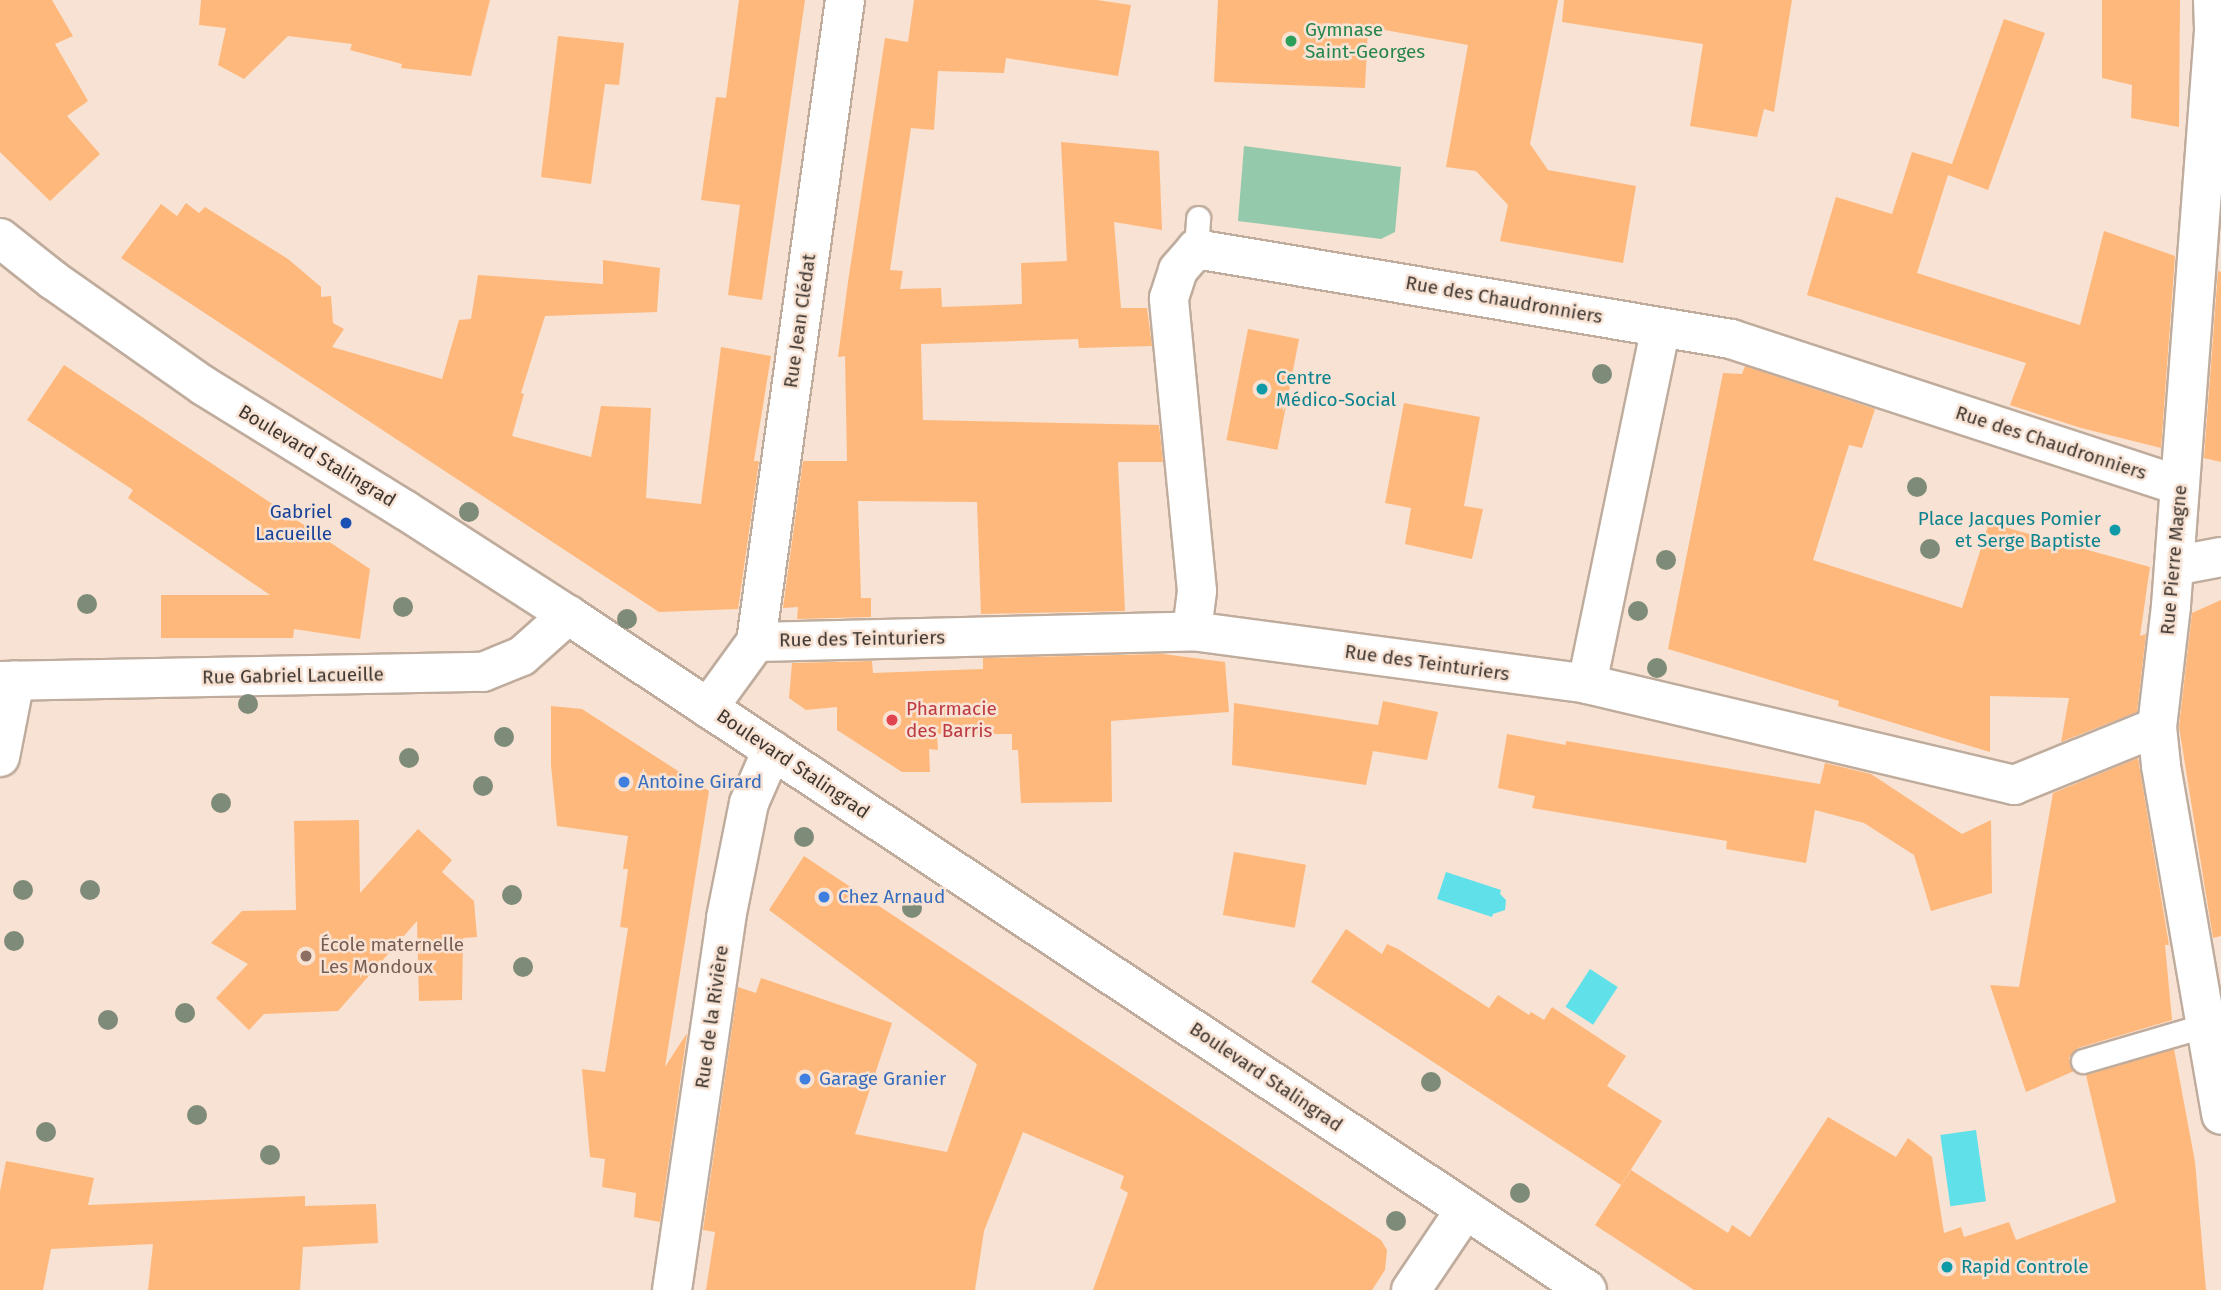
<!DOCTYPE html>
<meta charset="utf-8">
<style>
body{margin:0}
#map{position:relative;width:2221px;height:1290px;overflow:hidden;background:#f7e2d3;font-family:"Fira Sans",sans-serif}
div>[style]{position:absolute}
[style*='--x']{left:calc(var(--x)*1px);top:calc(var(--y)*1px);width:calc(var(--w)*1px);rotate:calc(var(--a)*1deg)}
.green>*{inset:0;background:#95c9ab}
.water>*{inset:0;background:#60e0e9;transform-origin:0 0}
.building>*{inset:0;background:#ffb87b;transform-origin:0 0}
.roads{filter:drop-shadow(2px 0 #bfac9d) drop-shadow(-2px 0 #bfac9d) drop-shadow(0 2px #bfac9d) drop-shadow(0 -2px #bfac9d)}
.service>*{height:23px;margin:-11.5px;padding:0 11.5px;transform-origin:11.5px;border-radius:11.5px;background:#fff}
.minor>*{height:38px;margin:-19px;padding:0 19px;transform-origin:19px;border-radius:19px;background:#fff}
.secondary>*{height:38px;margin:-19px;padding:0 19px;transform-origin:19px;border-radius:19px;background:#fff}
.trees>*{width:20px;height:20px;margin:-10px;border-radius:50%;background:#7f8b79}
.dots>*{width:19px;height:19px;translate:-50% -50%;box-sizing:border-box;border:4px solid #f7e2d3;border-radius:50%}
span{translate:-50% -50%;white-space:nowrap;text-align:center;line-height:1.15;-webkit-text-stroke:5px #f7e2d3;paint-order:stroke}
.leisure-label{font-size:19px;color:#27864d}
.left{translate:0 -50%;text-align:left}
.street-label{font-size:19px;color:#3e3630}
.culture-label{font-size:19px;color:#0d838f}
.right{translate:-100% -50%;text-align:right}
.transit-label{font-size:19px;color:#164399}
.health-label{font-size:19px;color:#be3a42}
.shop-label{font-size:19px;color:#366cbe}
.education-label{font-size:19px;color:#785e54}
</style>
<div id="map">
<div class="green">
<i style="clip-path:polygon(1244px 146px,1401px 167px,1395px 232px,1381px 239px,1238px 221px)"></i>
</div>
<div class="water">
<i style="clip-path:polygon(1446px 872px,1501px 890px,1500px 894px,1506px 900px,1505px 910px,1493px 914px,1492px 917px,1437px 899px)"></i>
<i style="left:1590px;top:969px;width:33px;height:45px;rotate:33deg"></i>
<i style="left:1976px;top:1130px;width:72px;height:36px;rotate:82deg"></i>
</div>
<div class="building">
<i style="clip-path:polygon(0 0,52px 0,73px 36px,55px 44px,88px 101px,67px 116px,100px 154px,50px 201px,0 152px)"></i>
<i style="clip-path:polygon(201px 0,490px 0,471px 76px,401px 68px,402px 64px,350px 50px,352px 44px,288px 36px,244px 79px,218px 65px,226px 28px,199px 25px)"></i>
<i style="clip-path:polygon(739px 0,805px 0,762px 300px,728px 295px,740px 205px,701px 200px,716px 97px,726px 98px)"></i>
<i style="clip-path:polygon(914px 0,1097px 0,1131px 5px,1118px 76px,1006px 58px,1004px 73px,938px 71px,934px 130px,911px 128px,890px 270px,903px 271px,900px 289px,941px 288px,942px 307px,1022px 304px,1021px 263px,1067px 261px,1061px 142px,1159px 151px,1162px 230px,1114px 222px,1121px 308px,1147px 308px,1152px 346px,1079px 348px,1078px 339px,921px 344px,923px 420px,1159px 425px,1163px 462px,1118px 462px,1125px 611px,981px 614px,977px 502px,858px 501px,861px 598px,871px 598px,871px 617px,797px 619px,798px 607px,783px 608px,803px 461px,847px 461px,845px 356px,838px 357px,848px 282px,885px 38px,908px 42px)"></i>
<i style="clip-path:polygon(1218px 0,1558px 0,1530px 144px,1548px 170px,1636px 186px,1623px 263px,1500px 241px,1508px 205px,1476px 171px,1446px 167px,1468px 45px,1368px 27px,1365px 88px,1214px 82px)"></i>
<i style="clip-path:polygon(1564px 0,1792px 0,1774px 112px,1764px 109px,1757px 137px,1690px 126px,1703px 44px,1562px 22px)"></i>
<i style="clip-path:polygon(2102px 0,2180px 0,2179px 127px,2131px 118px,2132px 85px,2102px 78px)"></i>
<i style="clip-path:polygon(2004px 19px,2045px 33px,1988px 190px,1948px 175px,1917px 273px,2080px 325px,2104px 231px,2175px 256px,2161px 448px,2081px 428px,2010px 405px,2026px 363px,1807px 295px,1836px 197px,1892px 214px,1912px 152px,1952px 164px)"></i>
<i style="clip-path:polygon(558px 36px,624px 43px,619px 85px,605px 84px,591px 184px,541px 177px)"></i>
<i style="clip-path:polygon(186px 203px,199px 213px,205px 207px,288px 259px,321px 287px,321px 297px,331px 296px,333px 323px,344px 329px,332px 347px,442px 379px,459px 320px,471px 319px,478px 275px,603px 284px,603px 260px,660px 268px,657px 312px,545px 316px,521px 393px,524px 394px,512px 436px,591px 457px,601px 406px,651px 408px,646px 498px,701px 504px,721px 347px,771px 356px,754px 461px,759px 461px,738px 609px,659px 612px,121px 258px,161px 204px,177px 216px)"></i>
<i style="clip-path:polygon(2218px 271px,2221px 272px,2221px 462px,2204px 458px)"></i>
<i style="left:1248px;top:329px;width:52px;height:113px;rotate:11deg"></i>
<i style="clip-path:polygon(64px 365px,370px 569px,360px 639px,294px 629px,293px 638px,161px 638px,161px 595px,270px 595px,128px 498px,133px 490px,27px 420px)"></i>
<i style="clip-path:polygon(1745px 366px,1875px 409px,1862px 448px,1849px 445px,1813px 560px,1962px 608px,1989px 523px,2150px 567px,2140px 636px,2146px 634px,2137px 712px,2061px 742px,2069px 698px,1990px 696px,1990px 752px,1838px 706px,1839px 701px,1668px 649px,1723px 373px,1742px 374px)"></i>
<i style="clip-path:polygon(1404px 403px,1480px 417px,1464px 506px,1483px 509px,1472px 559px,1405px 544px,1411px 508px,1385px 503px)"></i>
<i style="clip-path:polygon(2221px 600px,2221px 936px,2213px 938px,2179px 727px,2192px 613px)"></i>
<i style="clip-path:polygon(1163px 654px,1225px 662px,1229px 712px,1111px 721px,1112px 802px,1021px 803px,1018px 750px,1012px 750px,1012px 734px,937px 734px,938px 750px,929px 749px,930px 772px,902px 772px,837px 730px,837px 707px,806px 710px,789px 698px,792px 663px,872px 661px,873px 673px,983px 669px,983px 658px)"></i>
<i style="clip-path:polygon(1383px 701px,1438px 712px,1427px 760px,1373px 751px,1366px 785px,1232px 765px,1234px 703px,1378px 725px)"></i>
<i style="clip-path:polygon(551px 706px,582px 709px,709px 791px,665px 1067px,687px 1033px,660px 1222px,634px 1217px,636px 1193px,602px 1187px,605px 1159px,590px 1157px,582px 1069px,605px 1072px,628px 928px,620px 927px,628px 869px,623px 869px,628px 836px,557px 826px,551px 765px)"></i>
<i style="clip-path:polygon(1507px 734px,1566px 745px,1566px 741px,1820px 784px,1825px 763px,1871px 774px,1962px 834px,1991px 820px,1992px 893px,1931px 911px,1914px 855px,1864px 823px,1815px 810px,1806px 863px,1726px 849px,1727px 841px,1532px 808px,1535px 796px,1498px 788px)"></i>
<i style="clip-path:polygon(2138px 758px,2169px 945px,2165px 945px,2172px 1020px,2078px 1048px,2069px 1058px,2074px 1071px,2026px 1092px,1990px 985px,2019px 987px,2053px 793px)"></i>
<i style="clip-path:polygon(359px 820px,360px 893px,418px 829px,452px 860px,442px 872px,474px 901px,477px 937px,463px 938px,462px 1000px,419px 1001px,417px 921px,338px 1011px,264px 1014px,249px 1030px,216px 998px,248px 964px,211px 943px,242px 911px,296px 910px,294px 821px)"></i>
<i style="left:1234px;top:852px;width:73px;height:64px;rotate:10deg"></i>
<i style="clip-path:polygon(804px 856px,1381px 1240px,1387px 1250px,1385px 1270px,1372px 1290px,1093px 1290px,1128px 1193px,1120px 1188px,1124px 1176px,1023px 1132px,984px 1231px,975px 1290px,706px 1290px,715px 1232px,703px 1230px,738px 987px,756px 993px,761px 978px,892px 1023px,855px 1134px,947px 1152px,977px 1064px,769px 910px)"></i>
<i style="clip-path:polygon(1346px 929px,1382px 954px,1387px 944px,1398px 949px,1489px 1008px,1498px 995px,1529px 1015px,1531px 1012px,1544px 1020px,1552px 1007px,1626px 1056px,1607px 1086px,1662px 1121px,1621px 1185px,1311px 982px)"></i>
<i style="clip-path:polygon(2174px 1049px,2195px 1162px,2206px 1290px,1694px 1290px,1595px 1225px,1631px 1170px,1728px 1233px,1732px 1225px,1750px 1237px,1828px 1117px,1896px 1157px,1908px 1138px,1932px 1157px,1944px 1233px,1961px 1227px,1964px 1237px,2009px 1222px,2016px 1240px,2116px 1202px,2086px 1075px)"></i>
<i style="clip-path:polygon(6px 1161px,94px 1178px,88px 1205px,305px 1196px,305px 1206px,376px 1204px,378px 1243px,303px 1247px,300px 1290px,148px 1290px,153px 1244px,51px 1249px,43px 1290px,0 1290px,0 1191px)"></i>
</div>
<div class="roads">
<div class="service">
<i style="--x:1196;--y:249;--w:31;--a:-86"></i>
<i style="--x:2083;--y:1061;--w:128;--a:-16.3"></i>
</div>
<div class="minor">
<i style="--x:2213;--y:0;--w:31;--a:88"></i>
<i style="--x:2214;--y:31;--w:577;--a:94.28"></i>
<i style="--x:2171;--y:606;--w:122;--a:96.6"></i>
<i style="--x:2157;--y:727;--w:39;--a:84"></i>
<i style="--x:2161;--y:766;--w:354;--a:80.2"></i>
<i style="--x:2174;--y:566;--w:48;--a:-10.8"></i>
<i style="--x:1192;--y:631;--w:40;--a:-82.9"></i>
<i style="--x:1197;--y:591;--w:294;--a:-95.5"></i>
<i style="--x:1169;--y:298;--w:29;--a:-72"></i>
<i style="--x:1178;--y:270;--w:28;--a:-49"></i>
<i style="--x:1196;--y:249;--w:543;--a:9.55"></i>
<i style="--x:1731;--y:339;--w:472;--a:18.1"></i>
<i style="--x:756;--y:642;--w:648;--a:-82.11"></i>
<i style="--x:0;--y:681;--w:483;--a:-1.1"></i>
<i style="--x:483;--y:672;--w:42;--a:-22.3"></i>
<i style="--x:522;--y:656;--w:62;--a:-41.7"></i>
<i style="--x:1587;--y:684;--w:364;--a:-78.3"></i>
<i style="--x:708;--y:708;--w:82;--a:-54"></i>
<i style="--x:756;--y:642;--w:436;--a:-1.4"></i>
<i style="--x:1192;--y:631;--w:399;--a:7.6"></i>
<i style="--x:1587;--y:684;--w:439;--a:13.3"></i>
<i style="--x:2014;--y:785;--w:154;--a:-22.1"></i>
<i style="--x:0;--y:757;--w:78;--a:-79"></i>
<i style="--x:672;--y:1290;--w:376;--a:-81.7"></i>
<i style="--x:726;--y:918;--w:117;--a:-78.7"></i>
<i style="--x:749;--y:803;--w:58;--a:-66.5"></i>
<i style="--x:1411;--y:1290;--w:97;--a:-56"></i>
</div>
<div class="secondary">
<i style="--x:0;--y:238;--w:68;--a:38.4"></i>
<i style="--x:53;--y:280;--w:184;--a:35.1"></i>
<i style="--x:204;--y:386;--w:236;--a:31.7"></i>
<i style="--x:405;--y:510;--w:194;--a:32.8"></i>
<i style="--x:568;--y:615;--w:1222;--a:33.52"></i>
</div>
</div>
<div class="trees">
<i style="left:1602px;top:374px"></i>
<i style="left:1917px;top:487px"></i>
<i style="left:469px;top:512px"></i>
<i style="left:1930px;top:549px"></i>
<i style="left:1666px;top:560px"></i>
<i style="left:87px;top:604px"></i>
<i style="left:403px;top:607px"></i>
<i style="left:1638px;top:611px"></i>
<i style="left:627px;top:619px"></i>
<i style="left:1657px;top:668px"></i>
<i style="left:248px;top:704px"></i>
<i style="left:504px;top:737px"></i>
<i style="left:409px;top:758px"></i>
<i style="left:483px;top:786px"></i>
<i style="left:221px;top:803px"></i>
<i style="left:804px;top:837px"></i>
<i style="left:23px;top:890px"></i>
<i style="left:90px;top:890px"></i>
<i style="left:512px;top:895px"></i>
<i style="left:912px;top:908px"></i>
<i style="left:14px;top:941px"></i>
<i style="left:523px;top:967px"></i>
<i style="left:185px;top:1013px"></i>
<i style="left:108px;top:1020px"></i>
<i style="left:1431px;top:1082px"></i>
<i style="left:197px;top:1115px"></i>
<i style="left:46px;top:1132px"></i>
<i style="left:270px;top:1155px"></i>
<i style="left:1520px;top:1193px"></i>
<i style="left:1396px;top:1221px"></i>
</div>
<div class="dots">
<i style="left:1291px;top:41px;background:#2e9e5b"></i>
<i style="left:1262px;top:389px;background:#0f9aa8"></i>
<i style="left:346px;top:523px;background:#1a4fb4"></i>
<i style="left:2115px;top:530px;background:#0f9aa8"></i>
<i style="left:892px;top:720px;background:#e0444e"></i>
<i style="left:624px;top:782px;background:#3f7fe0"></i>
<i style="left:824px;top:897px;background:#3f7fe0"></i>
<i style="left:306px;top:956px;background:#8d6e63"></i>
<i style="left:805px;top:1079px;background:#3f7fe0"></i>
<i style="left:1947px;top:1267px;background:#0f9aa8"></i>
</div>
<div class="leisure-label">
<span class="left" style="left:1305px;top:41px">Gymnase<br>Saint-Georges</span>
</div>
<div class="street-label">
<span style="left:1504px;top:300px;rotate:10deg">Rue des Chaudronniers</span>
<span style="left:800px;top:321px;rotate:-82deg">Rue Jean Clédat</span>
<span style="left:2051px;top:443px;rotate:18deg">Rue des Chaudronniers</span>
<span style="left:317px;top:456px;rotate:31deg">Boulevard Stalingrad</span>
<span style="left:2174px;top:560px;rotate:-85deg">Rue Pierre Magne</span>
<span style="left:862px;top:639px;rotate:-1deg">Rue des Teinturiers</span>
<span style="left:1427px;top:663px;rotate:8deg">Rue des Teinturiers</span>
<span style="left:293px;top:676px;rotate:-1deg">Rue Gabriel Lacueille</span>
<span style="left:793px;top:764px;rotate:34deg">Boulevard Stalingrad</span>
<span style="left:712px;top:1017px;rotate:-82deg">Rue de la Rivière</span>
<span style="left:1266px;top:1077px;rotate:34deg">Boulevard Stalingrad</span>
</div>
<div class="culture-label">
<span class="left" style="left:1276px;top:389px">Centre<br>Médico-Social</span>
<span class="right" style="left:2101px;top:530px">Place Jacques Pomier<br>et Serge Baptiste</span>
<span class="left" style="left:1961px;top:1267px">Rapid Controle</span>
</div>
<div class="transit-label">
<span class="right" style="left:332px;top:523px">Gabriel<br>Lacueille</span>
</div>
<div class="health-label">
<span class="left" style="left:906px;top:720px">Pharmacie<br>des Barris</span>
</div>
<div class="shop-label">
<span class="left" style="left:638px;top:782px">Antoine Girard</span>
<span class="left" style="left:838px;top:897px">Chez Arnaud</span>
<span class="left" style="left:819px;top:1079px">Garage Granier</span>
</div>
<div class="education-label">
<span class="left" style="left:320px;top:956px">École maternelle<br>Les Mondoux</span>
</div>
</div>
